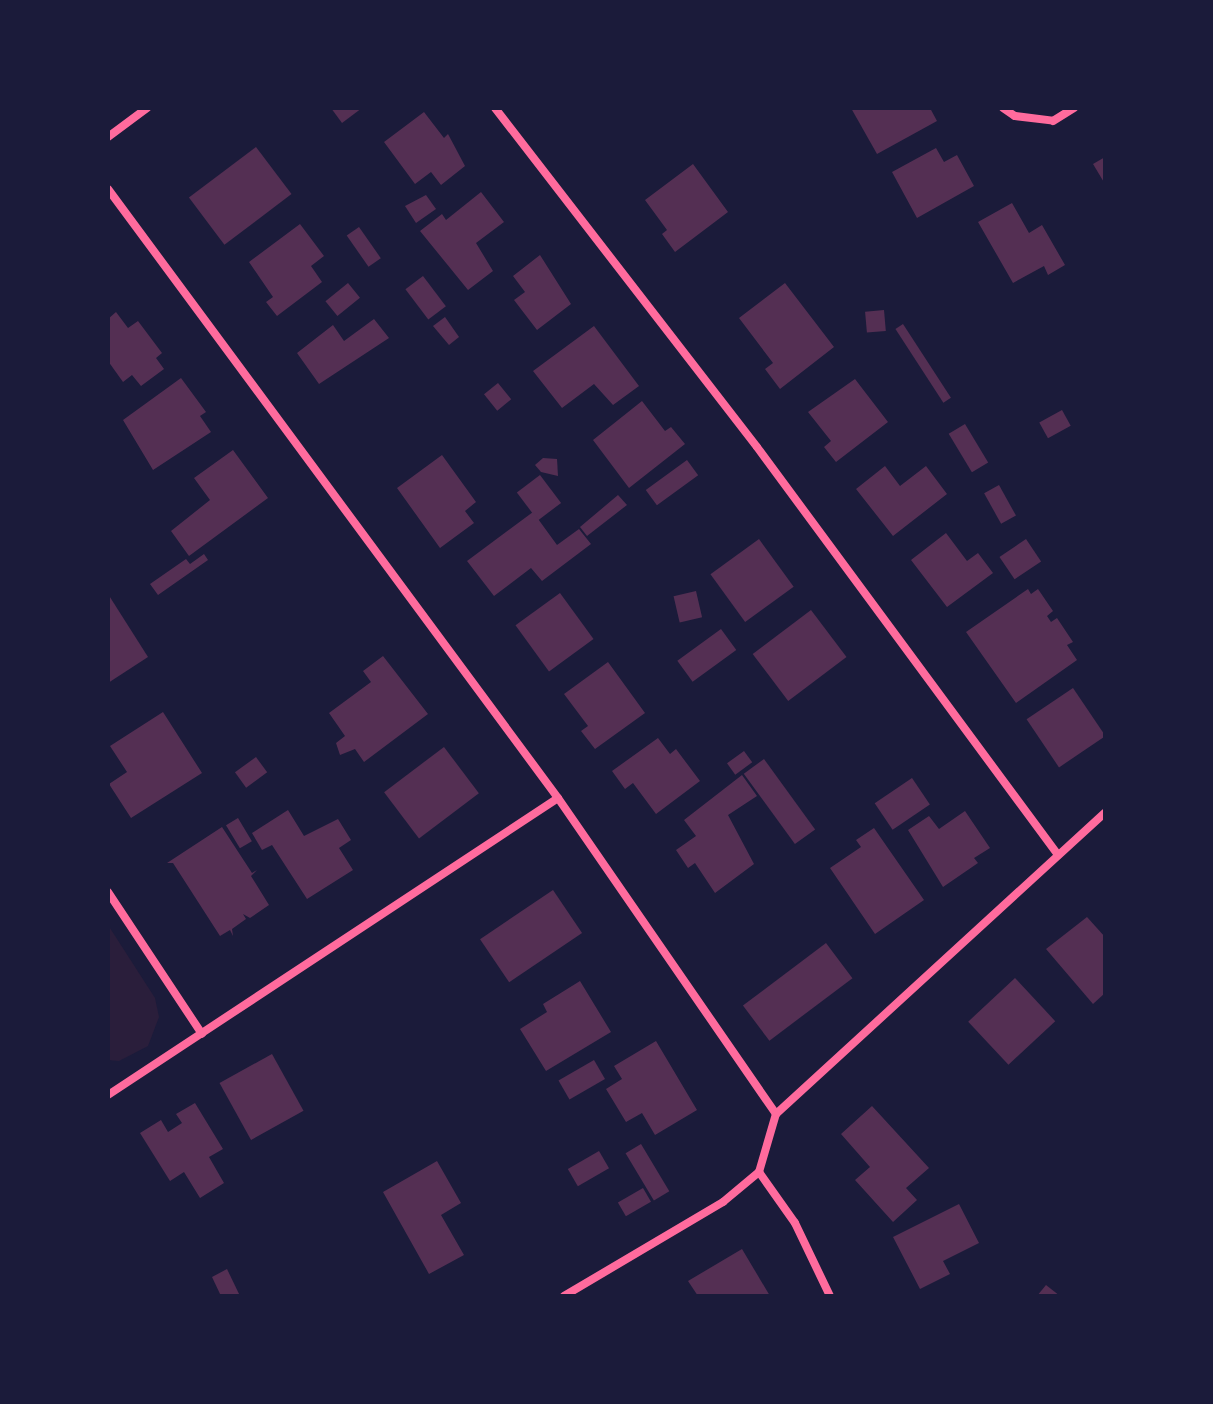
<!DOCTYPE html>
<style>
body{margin:0}
#map{position:relative;width:1213px;height:1404px;overflow:hidden;background:#1b1b3a;font-family:Inter,sans-serif}
div>[style]{position:absolute}
[style*='--x']{left:calc(var(--x)*1px);top:calc(var(--y)*1px);width:calc(var(--w)*1px);rotate:calc(var(--a)*1deg)}
.green>*{inset:0;background:#2a1e3b}
.building>*{inset:0;background:#542f53;transform-origin:0 0}
.minor>*{height:8px;margin:-4px;padding:0 4px;transform-origin:4px;border-radius:4px;background:#ff6b9d}
span{translate:-50% -50%;white-space:nowrap;text-align:center;line-height:1.15;-webkit-text-stroke:7px #1b1b3a;paint-order:stroke}
.frame{position:absolute;inset:0;border:110px solid #1b1b3a;pointer-events:none}
</style>
<div id="map">
<div class="green">
<i style="clip-path:polygon(108px 925px,155px 998px,159px 1017px,148px 1046px,119px 1061px,108px 1060px)"></i>
</div>
<div class="building">
<i style="clip-path:polygon(331px 108px,362px 108px,342px 123px)"></i>
<i style="clip-path:polygon(851px 108px,930px 108px,937px 121px,877px 154px)"></i>
<i style="clip-path:polygon(424px 112px,444px 138px,448px 134px,465px 166px,441px 185px,431px 172px,415px 184px,384px 142px)"></i>
<i style="left:256px;top:147px;width:59px;height:84px;rotate:53deg"></i>
<i style="clip-path:polygon(936px 148px,944px 162px,957px 155px,974px 186px,917px 218px,892px 172px)"></i>
<i style="clip-path:polygon(1105px 157px,1105px 184px,1093px 164px)"></i>
<i style="clip-path:polygon(693px 164px,728px 212px,675px 252px,662px 234px,667px 230px,645px 200px)"></i>
<i style="clip-path:polygon(481px 192px,504px 222px,476px 243px,493px 271px,468px 290px,420px 231px,442px 214px,446px 220px)"></i>
<i style="clip-path:polygon(426px 195px,436px 209px,416px 223px,405px 206px)"></i>
<i style="clip-path:polygon(1012px 203px,1029px 233px,1042px 225px,1065px 265px,1048px 275px,1044px 266px,1013px 283px,978px 222px)"></i>
<i style="clip-path:polygon(300px 224px,324px 256px,311px 266px,322px 282px,277px 316px,266px 302px,273px 297px,249px 262px)"></i>
<i style="left:359px;top:227px;width:38px;height:15px;rotate:55deg"></i>
<i style="clip-path:polygon(540px 255px,571px 304px,537px 330px,514px 300px,525px 292px,513px 276px)"></i>
<i style="left:423px;top:276px;width:38px;height:22px;rotate:53deg"></i>
<i style="left:348px;top:283px;width:19px;height:29px;rotate:51deg"></i>
<i style="clip-path:polygon(785px 283px,834px 347px,780px 389px,765px 369px,773px 363px,739px 318px)"></i>
<i style="left:884px;top:310px;width:21px;height:19px;rotate:85deg"></i>
<i style="clip-path:polygon(116px 312px,128px 328px,138px 321px,162px 353px,156px 358px,164px 369px,141px 386px,132px 375px,123px 382px,108px 361px,108px 319px)"></i>
<i style="clip-path:polygon(445px 317px,459px 337px,449px 345px,433px 326px)"></i>
<i style="clip-path:polygon(374px 319px,389px 338px,319px 384px,297px 353px,333px 325px,344px 341px)"></i>
<i style="left:903px;top:324px;width:88px;height:9px;rotate:57deg"></i>
<i style="clip-path:polygon(594px 326px,639px 386px,613px 405px,594px 384px,562px 408px,533px 371px)"></i>
<i style="clip-path:polygon(181px 378px,206px 412px,200px 416px,211px 432px,153px 470px,123px 420px)"></i>
<i style="clip-path:polygon(855px 379px,888px 422px,836px 462px,824px 447px,831px 441px,808px 412px)"></i>
<i style="left:498px;top:383px;width:21px;height:18px;rotate:51deg"></i>
<i style="clip-path:polygon(642px 401px,665px 431px,671px 427px,685px 444px,629px 488px,593px 440px)"></i>
<i style="left:1062px;top:410px;width:18px;height:26px;rotate:61deg"></i>
<i style="left:965px;top:424px;width:45px;height:19px;rotate:59deg"></i>
<i style="clip-path:polygon(233px 450px,268px 498px,189px 556px,171px 531px,210px 500px,194px 478px)"></i>
<i style="clip-path:polygon(442px 455px,476px 502px,465px 511px,474px 523px,440px 548px,397px 488px)"></i>
<i style="clip-path:polygon(543px 458px,557px 459px,558px 476px,541px 472px,535px 465px)"></i>
<i style="left:687px;top:460px;width:19px;height:51px;rotate:54deg"></i>
<i style="clip-path:polygon(885px 466px,900px 486px,926px 466px,947px 494px,893px 536px,856px 489px)"></i>
<i style="left:540px;top:475px;width:35px;height:29px;rotate:53deg"></i>
<i style="left:999px;top:485px;width:35px;height:17px;rotate:61deg"></i>
<i style="clip-path:polygon(618px 495px,627px 505px,587px 536px,580px 527px)"></i>
<i style="clip-path:polygon(533px 512px,557px 545px,579px 529px,591px 544px,542px 581px,531px 568px,494px 596px,467px 561px)"></i>
<i style="clip-path:polygon(946px 533px,967px 561px,978px 553px,993px 573px,947px 607px,911px 560px)"></i>
<i style="left:759px;top:539px;width:59px;height:60px;rotate:54deg"></i>
<i style="left:1026px;top:539px;width:27px;height:32px;rotate:56deg"></i>
<i style="clip-path:polygon(204px 554px,208px 560px,158px 595px,150px 584px,186px 559px,190px 564px)"></i>
<i style="clip-path:polygon(1028px 589px,1031px 594px,1038px 589px,1053px 611px,1047px 616px,1051px 622px,1057px 618px,1073px 642px,1067px 645px,1077px 660px,1016px 703px,966px 632px)"></i>
<i style="left:696px;top:591px;width:27px;height:23px;rotate:77deg"></i>
<i style="left:560px;top:593px;width:57px;height:55px;rotate:54deg"></i>
<i style="clip-path:polygon(108px 594px,148px 657px,108px 683px)"></i>
<i style="left:811px;top:610px;width:59px;height:73px;rotate:53deg"></i>
<i style="left:721px;top:629px;width:26px;height:54px;rotate:54deg"></i>
<i style="clip-path:polygon(383px 656px,428px 714px,364px 762px,355px 749px,340px 755px,336px 743px,345px 736px,329px 713px,371px 682px,363px 671px)"></i>
<i style="clip-path:polygon(608px 662px,645px 713px,595px 749px,581px 731px,588px 726px,564px 694px)"></i>
<i style="left:1073px;top:688px;width:58px;height:56px;rotate:56deg"></i>
<i style="clip-path:polygon(163px 712px,202px 773px,131px 818px,109px 784px,127px 772px,110px 746px)"></i>
<i style="clip-path:polygon(658px 738px,670px 754px,676px 749px,700px 781px,656px 814px,633px 783px,625px 789px,612px 771px)"></i>
<i style="left:444px;top:747px;width:58px;height:75px;rotate:53deg"></i>
<i style="left:744px;top:751px;width:14px;height:21px;rotate:54deg"></i>
<i style="left:256px;top:757px;width:19px;height:26px;rotate:54deg"></i>
<i style="left:764px;top:759px;width:87px;height:25px;rotate:54deg"></i>
<i style="clip-path:polygon(742px 775px,757px 796px,728px 815px,754px 864px,715px 893px,695px 863px,688px 868px,676px 850px,696px 836px,684px 820px)"></i>
<i style="left:912px;top:778px;width:32px;height:45px;rotate:56deg"></i>
<i style="clip-path:polygon(288px 810px,304px 836px,338px 819px,351px 840px,339px 848px,353px 870px,307px 899px,272px 845px,262px 850px,252px 833px)"></i>
<i style="clip-path:polygon(965px 811px,990px 848px,974px 858px,978px 863px,943px 887px,908px 830px,929px 816px,939px 829px)"></i>
<i style="left:238px;top:818px;width:27px;height:14px;rotate:59deg"></i>
<i style="clip-path:polygon(222px 827px,252px 873px,257px 870px,251px 876px,269px 905px,250px 918px,243px 914px,246px 919px,232px 929px,233px 936px,230px 930px,220px 936px,173px 863px,167px 863px)"></i>
<i style="clip-path:polygon(874px 828px,924px 900px,875px 934px,830px 868px,861px 847px,856px 840px)"></i>
<i style="left:553px;top:890px;width:52px;height:88px;rotate:56deg"></i>
<i style="clip-path:polygon(1087px 917px,1105px 937px,1105px 993px,1093px 1004px,1046px 949px)"></i>
<i style="left:826px;top:943px;width:44px;height:104px;rotate:53deg"></i>
<i style="left:1015px;top:978px;width:59px;height:64px;rotate:47deg"></i>
<i style="clip-path:polygon(580px 981px,611px 1032px,546px 1071px,520px 1029px,547px 1012px,543px 1004px)"></i>
<i style="clip-path:polygon(656px 1041px,697px 1110px,655px 1135px,642px 1113px,626px 1122px,606px 1089px,622px 1079px,614px 1066px)"></i>
<i style="left:272px;top:1054px;width:65px;height:60px;rotate:61deg"></i>
<i style="left:594px;top:1060px;width:22px;height:41px;rotate:60deg"></i>
<i style="clip-path:polygon(195px 1103px,223px 1149px,209px 1157px,224px 1183px,200px 1198px,184px 1172px,170px 1181px,140px 1133px,161px 1120px,168px 1132px,182px 1123px,176px 1114px)"></i>
<i style="clip-path:polygon(872px 1106px,929px 1168px,906px 1188px,917px 1200px,893px 1222px,855px 1180px,870px 1167px,841px 1134px)"></i>
<i style="left:641px;top:1144px;width:55px;height:18px;rotate:59deg"></i>
<i style="left:599px;top:1151px;width:20px;height:36px;rotate:60deg"></i>
<i style="clip-path:polygon(437px 1161px,461px 1203px,441px 1215px,464px 1255px,429px 1274px,383px 1192px)"></i>
<i style="left:643px;top:1188px;width:16px;height:29px;rotate:60deg"></i>
<i style="clip-path:polygon(959px 1204px,979px 1243px,943px 1261px,950px 1274px,920px 1289px,893px 1237px)"></i>
<i style="clip-path:polygon(742px 1249px,770px 1296px,698px 1296px,688px 1281px)"></i>
<i style="clip-path:polygon(227px 1269px,240px 1296px,221px 1296px,212px 1277px)"></i>
<i style="clip-path:polygon(1046px 1285px,1060px 1296px,1037px 1296px)"></i>
</div>
<div class="minor">
<i style="--x:495;--y:108;--w:428;--a:52.3"></i>
<i style="--x:757;--y:447;--w:507;--a:53.58"></i>
<i style="--x:1003;--y:108;--w:14;--a:34"></i>
<i style="--x:1015;--y:116;--w:38;--a:7"></i>
<i style="--x:1053;--y:121;--w:25;--a:-32"></i>
<i style="--x:108;--y:137;--w:49;--a:-36.6"></i>
<i style="--x:108;--y:189;--w:757;--a:53.54"></i>
<i style="--x:558;--y:798;--w:384;--a:55.4"></i>
<i style="--x:108;--y:892;--w:170;--a:56.5"></i>
<i style="--x:108;--y:1095;--w:539;--a:-33.42"></i>
<i style="--x:759;--y:1172;--w:62;--a:54.8"></i>
<i style="--x:795;--y:1223;--w:81;--a:64.4"></i>
<i style="--x:564;--y:1296;--w:185;--a:-30.6"></i>
<i style="--x:723;--y:1202;--w:47;--a:-39.8"></i>
<i style="--x:759;--y:1172;--w:60;--a:-73.7"></i>
<i style="--x:776;--y:1114;--w:446;--a:-42.5"></i>
</div>
<div class="frame"></div>
</div>
